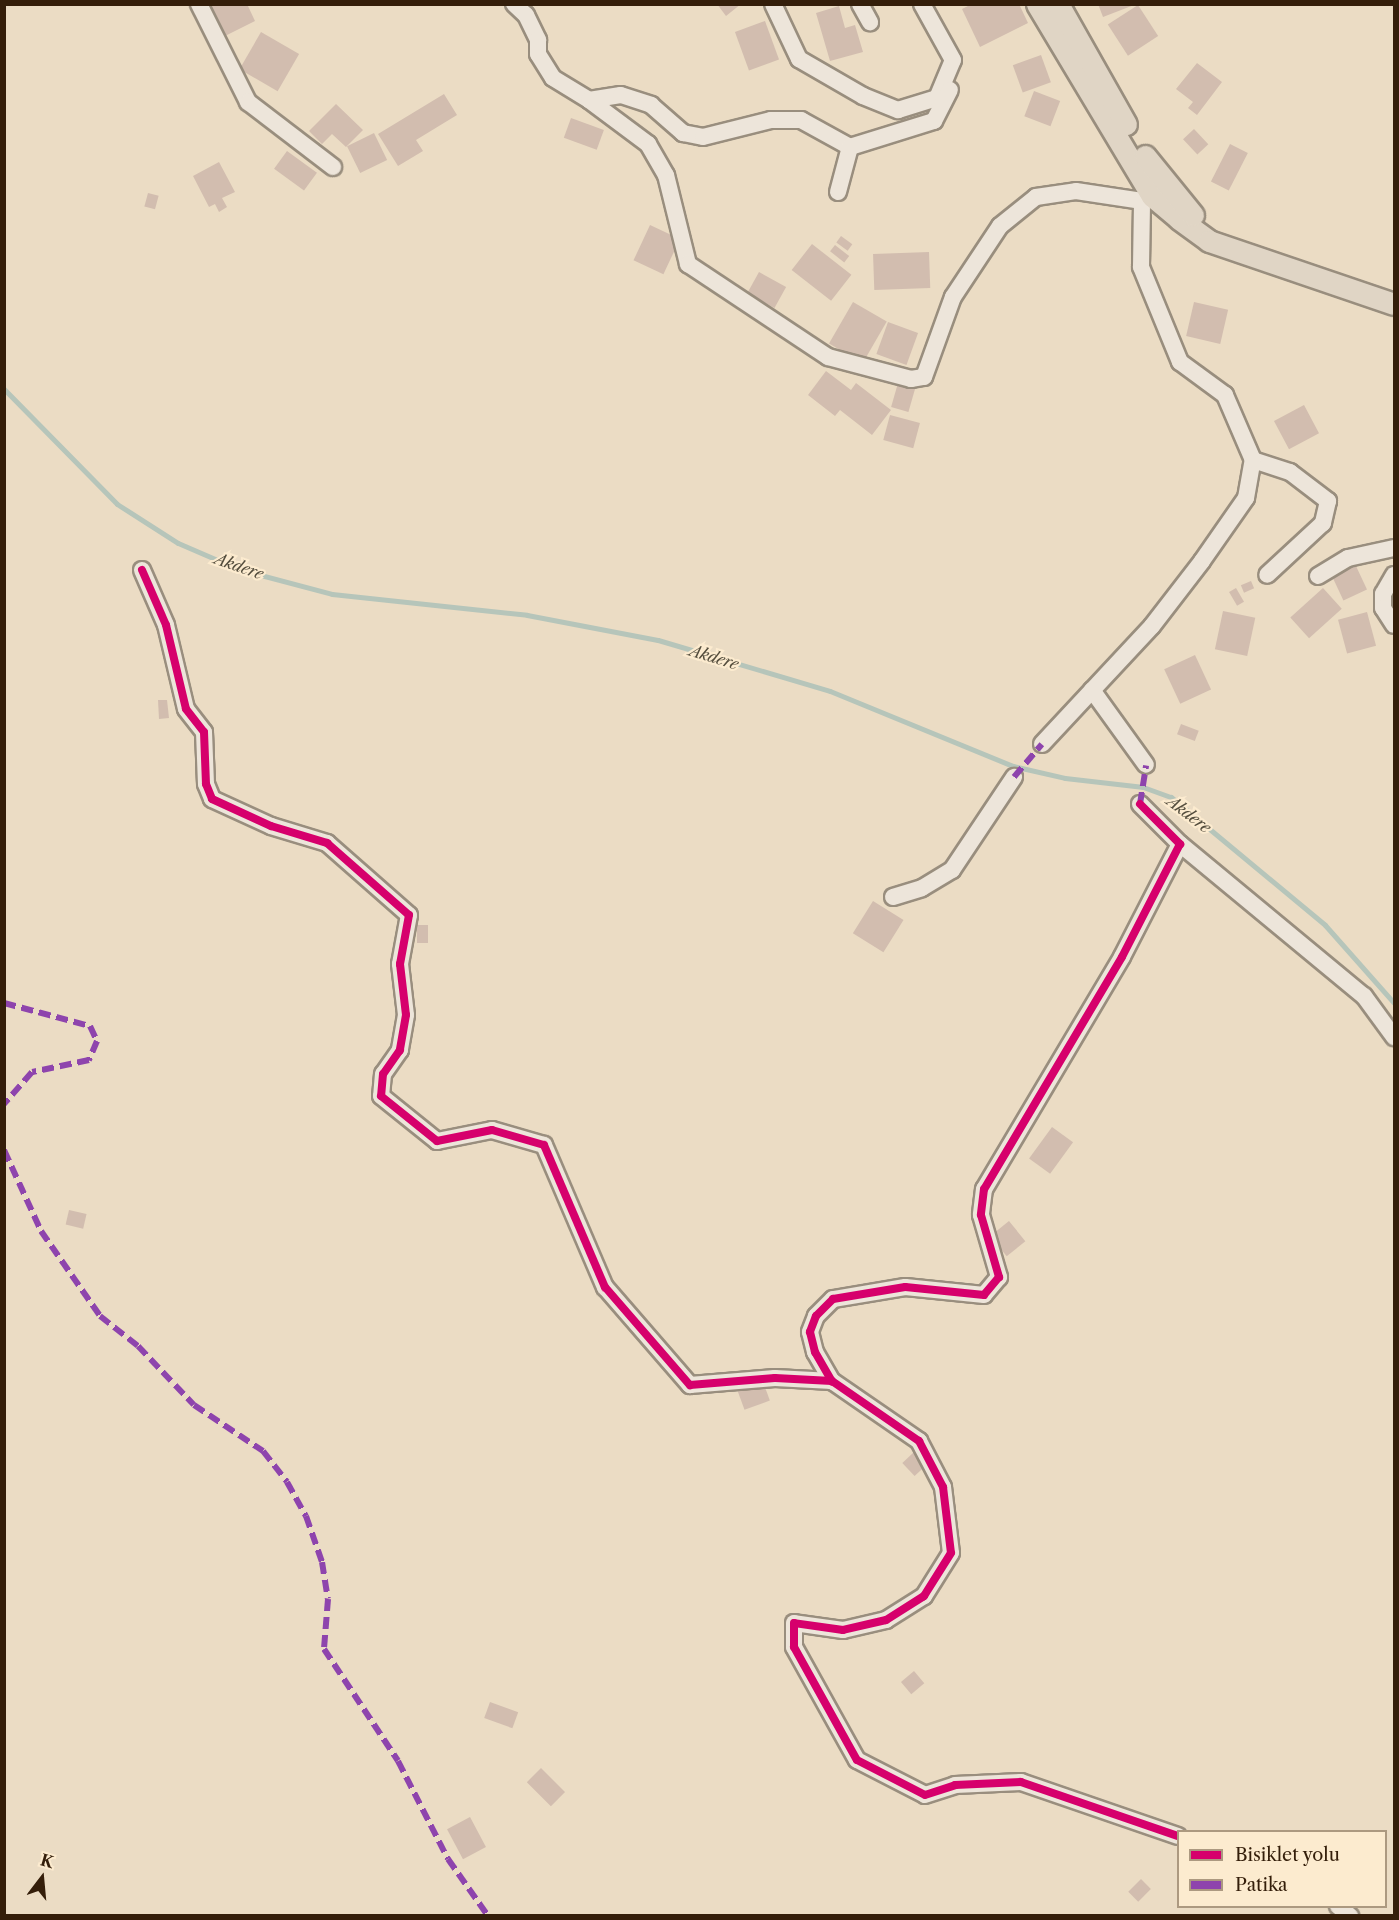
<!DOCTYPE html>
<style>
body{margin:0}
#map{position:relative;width:1399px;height:1920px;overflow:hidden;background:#ebdcc4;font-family:"Libre Caslon Text",serif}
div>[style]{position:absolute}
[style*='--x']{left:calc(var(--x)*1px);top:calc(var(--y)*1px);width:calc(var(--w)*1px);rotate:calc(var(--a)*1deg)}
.stream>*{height:5px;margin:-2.5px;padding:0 2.5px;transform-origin:2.5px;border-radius:2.5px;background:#b6c5ba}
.building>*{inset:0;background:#d2bdaf;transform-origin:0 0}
.roads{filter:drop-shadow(2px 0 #998e7e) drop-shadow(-2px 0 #998e7e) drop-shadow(0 2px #998e7e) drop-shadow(0 -2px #998e7e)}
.minor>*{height:16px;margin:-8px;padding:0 8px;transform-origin:8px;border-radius:8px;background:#ede5da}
.major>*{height:21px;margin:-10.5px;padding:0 10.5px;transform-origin:10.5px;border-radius:10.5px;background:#e0d5c5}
.quiet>*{height:6px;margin-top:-3px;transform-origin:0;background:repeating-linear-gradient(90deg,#8e44ad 0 12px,transparent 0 18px)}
.cycleway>*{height:8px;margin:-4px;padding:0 4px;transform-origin:4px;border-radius:4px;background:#d6006c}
span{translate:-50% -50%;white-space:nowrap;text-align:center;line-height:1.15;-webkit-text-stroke:4.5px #fcebcf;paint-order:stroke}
.water-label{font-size:16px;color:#544d3d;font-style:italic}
.frame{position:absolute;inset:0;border:6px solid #341e0a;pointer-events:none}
.legend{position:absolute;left:1177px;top:1830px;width:210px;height:78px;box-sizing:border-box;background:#fcebcf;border:2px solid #ac9980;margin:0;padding:8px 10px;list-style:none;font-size:18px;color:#341e0a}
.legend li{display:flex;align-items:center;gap:12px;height:30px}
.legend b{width:30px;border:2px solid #ac9980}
.north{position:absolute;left:12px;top:1848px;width:60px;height:60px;-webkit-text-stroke:4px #fcebcf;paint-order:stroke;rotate:16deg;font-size:16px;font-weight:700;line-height:24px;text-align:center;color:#341e0a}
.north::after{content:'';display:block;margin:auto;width:21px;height:27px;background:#341e0a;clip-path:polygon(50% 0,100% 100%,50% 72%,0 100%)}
</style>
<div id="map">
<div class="stream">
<i style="--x:4;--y:389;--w:161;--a:45.5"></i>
<i style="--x:117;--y:504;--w:72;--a:32.6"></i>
<i style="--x:178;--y:543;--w:65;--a:23.4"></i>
<i style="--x:238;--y:569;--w:97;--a:14.9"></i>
<i style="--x:332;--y:594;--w:196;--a:6.1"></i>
<i style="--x:527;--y:615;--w:133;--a:10.8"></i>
<i style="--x:658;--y:640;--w:179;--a:16.5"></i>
<i style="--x:830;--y:691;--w:198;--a:22.3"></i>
<i style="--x:1013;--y:766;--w:53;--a:13"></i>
<i style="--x:1065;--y:778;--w:79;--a:6.6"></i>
<i style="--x:1143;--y:787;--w:30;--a:20"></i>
<i style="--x:1171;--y:797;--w:200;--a:39.7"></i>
<i style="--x:1325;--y:925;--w:104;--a:48.5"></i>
</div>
<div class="building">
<i style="clip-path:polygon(209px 4px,247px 4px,255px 21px,225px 36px)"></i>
<i style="clip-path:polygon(717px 4px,741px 4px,726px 16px)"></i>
<i style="clip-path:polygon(972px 4px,1019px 4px,1028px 23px,980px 47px,962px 9px)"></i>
<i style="clip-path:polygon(1098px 4px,1134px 4px,1134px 5px,1103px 17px)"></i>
<i style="left:1138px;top:5px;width:37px;height:36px;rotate:57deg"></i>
<i style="clip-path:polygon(839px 6px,845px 28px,855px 25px,863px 52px,830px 61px,816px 13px)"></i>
<i style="left:765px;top:21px;width:41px;height:32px;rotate:70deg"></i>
<i style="left:261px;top:32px;width:44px;height:43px;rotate:30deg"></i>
<i style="left:1041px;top:55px;width:29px;height:30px;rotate:70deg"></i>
<i style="clip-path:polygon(1197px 63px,1222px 82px,1197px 115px,1188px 108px,1193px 102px,1176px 89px)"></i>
<i style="left:1034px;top:91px;width:28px;height:27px;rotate:21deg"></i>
<i style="clip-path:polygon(444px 94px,457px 115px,416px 140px,423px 151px,398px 166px,378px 134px)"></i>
<i style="clip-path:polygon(336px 104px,363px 130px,346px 147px,332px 134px,322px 144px,309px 131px)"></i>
<i style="left:571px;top:118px;width:35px;height:21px;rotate:20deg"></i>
<i style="left:1194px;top:129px;width:21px;height:15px;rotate:47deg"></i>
<i style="left:374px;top:133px;width:30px;height:30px;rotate:64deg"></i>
<i style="left:1230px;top:144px;width:20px;height:42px;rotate:27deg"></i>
<i style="left:287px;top:151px;width:37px;height:22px;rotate:36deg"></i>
<i style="clip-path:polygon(219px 162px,235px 192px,222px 198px,227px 207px,219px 212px,215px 204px,209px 207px,193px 176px)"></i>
<i style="left:148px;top:193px;width:11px;height:14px;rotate:15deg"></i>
<i style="left:650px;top:225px;width:33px;height:39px;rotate:25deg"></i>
<i style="left:841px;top:236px;width:14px;height:8px;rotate:36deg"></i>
<i style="left:812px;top:244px;width:50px;height:33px;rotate:38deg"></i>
<i style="left:835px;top:245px;width:18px;height:8px;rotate:38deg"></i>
<i style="left:929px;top:252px;width:36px;height:56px;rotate:88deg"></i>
<i style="left:759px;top:272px;width:31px;height:24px;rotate:29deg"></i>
<i style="left:853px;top:302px;width:39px;height:48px;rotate:30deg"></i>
<i style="left:1194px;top:302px;width:35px;height:35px;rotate:13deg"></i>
<i style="left:888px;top:322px;width:32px;height:34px;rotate:20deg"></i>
<i style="clip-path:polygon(826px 371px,851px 390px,856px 383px,891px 410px,872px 435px,840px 410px,835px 416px,808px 395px)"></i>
<i style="left:898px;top:383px;width:18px;height:25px;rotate:16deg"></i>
<i style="left:1304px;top:405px;width:32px;height:34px;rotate:62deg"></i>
<i style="left:890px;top:415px;width:31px;height:26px;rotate:15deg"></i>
<i style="left:1356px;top:566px;width:26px;height:26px;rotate:65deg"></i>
<i style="left:1251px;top:581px;width:8px;height:11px;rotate:67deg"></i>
<i style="left:1236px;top:588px;width:16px;height:8px;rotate:60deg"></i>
<i style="left:1323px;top:588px;width:28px;height:44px;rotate:48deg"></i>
<i style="left:1223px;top:611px;width:33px;height:39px;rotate:12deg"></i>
<i style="left:1367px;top:612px;width:35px;height:30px;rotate:75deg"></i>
<i style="left:1195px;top:655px;width:38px;height:34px;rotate:65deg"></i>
<i style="clip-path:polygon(158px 700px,167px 700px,169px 718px,159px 719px)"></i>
<i style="left:1181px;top:724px;width:19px;height:11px;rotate:21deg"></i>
<i style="left:873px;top:901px;width:36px;height:38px;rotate:32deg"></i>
<i style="left:417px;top:925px;width:11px;height:18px"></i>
<i style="left:1052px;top:1127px;width:26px;height:39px;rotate:36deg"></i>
<i style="left:69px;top:1210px;width:18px;height:15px;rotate:13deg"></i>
<i style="left:1009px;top:1221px;width:26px;height:24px;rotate:51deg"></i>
<i style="left:762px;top:1379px;width:23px;height:27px;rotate:70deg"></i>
<i style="left:914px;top:1452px;width:18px;height:16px;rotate:47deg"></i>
<i style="left:914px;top:1671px;width:16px;height:17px;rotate:50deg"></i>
<i style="left:490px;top:1702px;width:30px;height:17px;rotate:20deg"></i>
<i style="left:541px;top:1768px;width:34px;height:20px;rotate:45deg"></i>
<i style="left:470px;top:1817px;width:34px;height:26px;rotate:62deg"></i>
<i style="left:1141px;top:1879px;width:14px;height:18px;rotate:45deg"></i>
</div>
<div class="roads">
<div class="minor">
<i style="--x:199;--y:4;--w:110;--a:63.4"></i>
<i style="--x:248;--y:102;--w:107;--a:37.4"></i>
<i style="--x:514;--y:4;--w:16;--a:43"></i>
<i style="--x:526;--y:15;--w:28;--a:64"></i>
<i style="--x:538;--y:40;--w:14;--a:90"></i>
<i style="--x:538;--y:54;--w:28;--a:58"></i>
<i style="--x:553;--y:78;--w:42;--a:31.4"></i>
<i style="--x:589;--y:100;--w:32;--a:-9"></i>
<i style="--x:621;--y:95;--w:32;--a:18"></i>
<i style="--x:651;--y:105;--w:43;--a:41.2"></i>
<i style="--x:683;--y:133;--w:20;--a:11"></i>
<i style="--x:703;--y:137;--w:70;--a:-14"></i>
<i style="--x:771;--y:120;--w:30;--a:0"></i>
<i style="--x:801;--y:120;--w:56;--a:28.9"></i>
<i style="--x:773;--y:4;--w:61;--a:64.7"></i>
<i style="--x:799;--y:59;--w:74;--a:30"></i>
<i style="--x:863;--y:96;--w:38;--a:22"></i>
<i style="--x:898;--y:110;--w:41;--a:-17.1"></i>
<i style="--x:937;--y:98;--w:41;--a:-67.2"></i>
<i style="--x:953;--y:60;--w:64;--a:-119"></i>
<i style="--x:860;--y:4;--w:21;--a:61"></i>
<i style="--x:589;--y:100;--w:74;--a:36.7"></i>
<i style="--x:648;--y:144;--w:36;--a:60"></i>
<i style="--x:666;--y:175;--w:92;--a:76.1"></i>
<i style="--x:688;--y:264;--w:168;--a:33.6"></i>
<i style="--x:828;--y:357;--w:86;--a:14.8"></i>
<i style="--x:911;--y:379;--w:13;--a:-9"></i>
<i style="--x:924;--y:377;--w:85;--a:-70.1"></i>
<i style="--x:953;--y:297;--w:85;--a:-56.5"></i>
<i style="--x:1000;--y:226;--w:46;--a:-38.9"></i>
<i style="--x:1036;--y:197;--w:40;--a:-8.5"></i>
<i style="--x:1076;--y:191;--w:67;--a:8.6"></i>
<i style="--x:1142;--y:201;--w:21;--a:-31"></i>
<i style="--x:838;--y:192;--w:47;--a:-75.1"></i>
<i style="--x:850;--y:147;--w:88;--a:-17.2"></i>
<i style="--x:934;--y:121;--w:35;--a:-63"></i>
<i style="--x:1253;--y:460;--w:39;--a:18"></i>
<i style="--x:1290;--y:472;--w:48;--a:37.3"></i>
<i style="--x:1328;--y:501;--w:23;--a:103"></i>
<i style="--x:1323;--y:523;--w:76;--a:137.1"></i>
<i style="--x:142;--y:570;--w:60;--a:66.4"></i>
<i style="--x:166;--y:625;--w:86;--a:76.6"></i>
<i style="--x:186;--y:709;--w:29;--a:52"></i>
<i style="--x:204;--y:732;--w:52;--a:87.8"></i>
<i style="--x:206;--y:784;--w:16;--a:68"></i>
<i style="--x:212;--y:799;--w:65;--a:24.6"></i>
<i style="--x:271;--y:826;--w:59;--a:16.9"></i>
<i style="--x:327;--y:843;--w:109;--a:41.3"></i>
<i style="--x:409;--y:915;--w:50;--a:100.4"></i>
<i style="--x:400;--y:964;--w:51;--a:83.3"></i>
<i style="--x:406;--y:1015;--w:36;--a:100"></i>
<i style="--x:400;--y:1050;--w:29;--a:125"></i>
<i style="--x:383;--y:1074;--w:22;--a:95"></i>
<i style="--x:381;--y:1096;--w:72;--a:38.8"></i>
<i style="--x:437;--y:1141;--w:56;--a:-11.3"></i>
<i style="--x:492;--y:1130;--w:54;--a:16.1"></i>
<i style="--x:544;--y:1145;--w:155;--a:66.8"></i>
<i style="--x:605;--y:1287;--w:130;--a:49.1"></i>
<i style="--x:690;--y:1385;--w:85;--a:-4.7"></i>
<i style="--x:775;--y:1378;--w:57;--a:3"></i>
<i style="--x:1394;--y:575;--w:22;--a:120"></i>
<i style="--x:1383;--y:594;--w:14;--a:90"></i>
<i style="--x:1383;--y:608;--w:20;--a:57"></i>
<i style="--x:1318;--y:576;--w:35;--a:-31"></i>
<i style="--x:1348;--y:558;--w:47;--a:-12.3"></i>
<i style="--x:1092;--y:690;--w:92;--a:54.2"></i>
<i style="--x:1042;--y:744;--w:161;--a:-47"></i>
<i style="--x:1152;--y:626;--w:82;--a:-52.4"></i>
<i style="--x:1202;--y:561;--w:77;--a:-55.1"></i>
<i style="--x:1246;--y:498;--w:39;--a:-80"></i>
<i style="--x:1253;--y:460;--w:71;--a:-113.3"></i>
<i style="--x:1225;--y:395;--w:56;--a:-143.7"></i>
<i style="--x:1180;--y:362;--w:103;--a:-112.3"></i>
<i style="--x:1141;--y:267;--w:66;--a:-89.1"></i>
<i style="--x:1140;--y:804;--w:57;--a:45"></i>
<i style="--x:1180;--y:844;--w:127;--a:117.2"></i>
<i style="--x:1122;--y:957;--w:270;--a:120.7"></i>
<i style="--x:984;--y:1189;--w:26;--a:97"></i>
<i style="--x:981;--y:1215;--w:65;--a:73.8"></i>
<i style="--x:999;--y:1277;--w:23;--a:130"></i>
<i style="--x:984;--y:1295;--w:79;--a:-174.2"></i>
<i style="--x:905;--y:1287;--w:73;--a:170.5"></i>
<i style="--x:833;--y:1299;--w:24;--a:135"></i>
<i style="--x:816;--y:1316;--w:17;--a:111"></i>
<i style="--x:810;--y:1332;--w:21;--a:76"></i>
<i style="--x:815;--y:1352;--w:34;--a:60"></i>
<i style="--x:832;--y:1381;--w:106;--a:34.6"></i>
<i style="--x:919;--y:1441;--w:52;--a:62.4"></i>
<i style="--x:943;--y:1487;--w:66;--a:83.1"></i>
<i style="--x:951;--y:1553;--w:51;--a:122.1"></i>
<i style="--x:924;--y:1596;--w:45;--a:147.7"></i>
<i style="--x:886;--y:1620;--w:44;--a:166.9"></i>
<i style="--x:843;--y:1630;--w:49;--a:-171.9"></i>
<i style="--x:794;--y:1623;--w:24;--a:90"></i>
<i style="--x:794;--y:1647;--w:129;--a:60.9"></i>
<i style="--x:857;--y:1760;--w:76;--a:27.2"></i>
<i style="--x:925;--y:1795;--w:32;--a:-18"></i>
<i style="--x:955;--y:1785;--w:66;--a:-2.6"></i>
<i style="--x:1021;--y:1782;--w:166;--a:19"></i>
<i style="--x:1180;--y:844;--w:239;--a:39.6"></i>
<i style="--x:1364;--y:996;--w:51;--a:53.8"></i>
<i style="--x:893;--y:897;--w:30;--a:-17"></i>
<i style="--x:922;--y:888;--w:35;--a:-31"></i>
<i style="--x:952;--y:870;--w:112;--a:-56.3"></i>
<i style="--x:1338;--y:1906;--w:16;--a:40"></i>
</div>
<div class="major">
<i style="--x:1037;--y:4;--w:224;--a:59.1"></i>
<i style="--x:1152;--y:196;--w:35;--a:40"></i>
<i style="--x:1179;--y:219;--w:37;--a:36"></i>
<i style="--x:1209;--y:241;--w:195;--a:18.8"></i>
<i style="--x:1058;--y:4;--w:138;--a:60.5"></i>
<i style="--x:1145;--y:156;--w:76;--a:50.9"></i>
</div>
</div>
<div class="quiet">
<i style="--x:1014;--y:777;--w:43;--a:-49.7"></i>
<i style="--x:1140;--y:804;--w:39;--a:-81"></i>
<i style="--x:4;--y:1003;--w:89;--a:15"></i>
<i style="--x:90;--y:1026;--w:17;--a:65"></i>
<i style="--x:97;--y:1041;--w:21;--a:113"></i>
<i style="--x:89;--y:1060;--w:58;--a:168.1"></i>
<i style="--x:32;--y:1072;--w:43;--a:131.2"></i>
<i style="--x:4;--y:1150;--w:89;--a:65.4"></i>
<i style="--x:41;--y:1231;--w:103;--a:55.2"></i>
<i style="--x:100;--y:1316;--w:48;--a:38.3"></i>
<i style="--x:138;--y:1346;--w:81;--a:46.5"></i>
<i style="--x:194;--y:1405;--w:83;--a:33.7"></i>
<i style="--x:263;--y:1451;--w:39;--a:52"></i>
<i style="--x:287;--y:1482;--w:39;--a:61"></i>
<i style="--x:306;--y:1516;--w:49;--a:70.8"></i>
<i style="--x:322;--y:1562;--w:37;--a:81"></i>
<i style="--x:328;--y:1599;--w:50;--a:94.6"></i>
<i style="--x:324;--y:1649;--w:134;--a:56.5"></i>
<i style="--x:398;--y:1761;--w:110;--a:63"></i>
<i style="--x:448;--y:1859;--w:70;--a:54.9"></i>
</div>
<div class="cycleway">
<i style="--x:142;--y:570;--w:60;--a:66.4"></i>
<i style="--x:166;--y:625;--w:86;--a:76.6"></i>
<i style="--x:186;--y:709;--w:29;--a:52"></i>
<i style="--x:204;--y:732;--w:52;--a:87.8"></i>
<i style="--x:206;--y:784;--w:16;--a:68"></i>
<i style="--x:212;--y:799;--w:65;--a:24.6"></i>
<i style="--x:271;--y:826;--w:59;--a:16.9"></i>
<i style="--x:327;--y:843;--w:109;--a:41.3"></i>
<i style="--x:409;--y:915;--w:50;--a:100.4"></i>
<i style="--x:400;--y:964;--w:51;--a:83.3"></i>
<i style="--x:406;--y:1015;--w:36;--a:100"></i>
<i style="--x:400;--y:1050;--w:29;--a:125"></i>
<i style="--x:383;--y:1074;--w:22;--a:95"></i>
<i style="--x:381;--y:1096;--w:72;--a:38.8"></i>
<i style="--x:437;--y:1141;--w:56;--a:-11.3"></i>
<i style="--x:492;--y:1130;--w:54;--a:16.1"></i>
<i style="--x:544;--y:1145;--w:155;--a:66.8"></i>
<i style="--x:605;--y:1287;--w:130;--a:49.1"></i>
<i style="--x:690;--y:1385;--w:85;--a:-4.7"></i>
<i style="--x:775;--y:1378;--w:57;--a:3"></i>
<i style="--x:1140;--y:804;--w:57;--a:45"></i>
<i style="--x:1180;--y:844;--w:127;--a:117.2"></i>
<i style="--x:1122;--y:957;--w:270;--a:120.7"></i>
<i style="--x:984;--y:1189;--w:26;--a:97"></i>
<i style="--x:981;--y:1215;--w:65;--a:73.8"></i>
<i style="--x:999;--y:1277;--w:23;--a:130"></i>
<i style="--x:984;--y:1295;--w:79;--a:-174.2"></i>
<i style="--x:905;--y:1287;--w:73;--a:170.5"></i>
<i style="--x:833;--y:1299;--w:24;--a:135"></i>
<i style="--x:816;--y:1316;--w:17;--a:111"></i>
<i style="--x:810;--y:1332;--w:21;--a:76"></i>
<i style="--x:815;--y:1352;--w:34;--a:60"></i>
<i style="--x:832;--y:1381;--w:106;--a:34.6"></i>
<i style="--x:919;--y:1441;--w:52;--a:62.4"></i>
<i style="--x:943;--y:1487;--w:66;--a:83.1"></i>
<i style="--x:951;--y:1553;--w:51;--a:122.1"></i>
<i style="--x:924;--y:1596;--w:45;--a:147.7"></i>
<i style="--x:886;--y:1620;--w:44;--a:166.9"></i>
<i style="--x:843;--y:1630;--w:49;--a:-171.9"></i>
<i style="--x:794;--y:1623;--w:24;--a:90"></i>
<i style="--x:794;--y:1647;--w:129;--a:60.9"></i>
<i style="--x:857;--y:1760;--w:76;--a:27.2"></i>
<i style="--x:925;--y:1795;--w:32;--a:-18"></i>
<i style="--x:955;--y:1785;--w:66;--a:-2.6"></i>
<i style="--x:1021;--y:1782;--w:166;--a:19"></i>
</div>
<div class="water-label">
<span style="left:239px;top:566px;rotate:19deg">Akdere</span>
<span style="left:714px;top:657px;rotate:17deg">Akdere</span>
<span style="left:1189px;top:814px;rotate:37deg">Akdere</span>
</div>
<div class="frame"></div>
<ul class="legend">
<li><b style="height:8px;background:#d6006c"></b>Bisiklet yolu</li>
<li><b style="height:8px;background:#8e44ad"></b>Patika</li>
</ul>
<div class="north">K</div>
</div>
